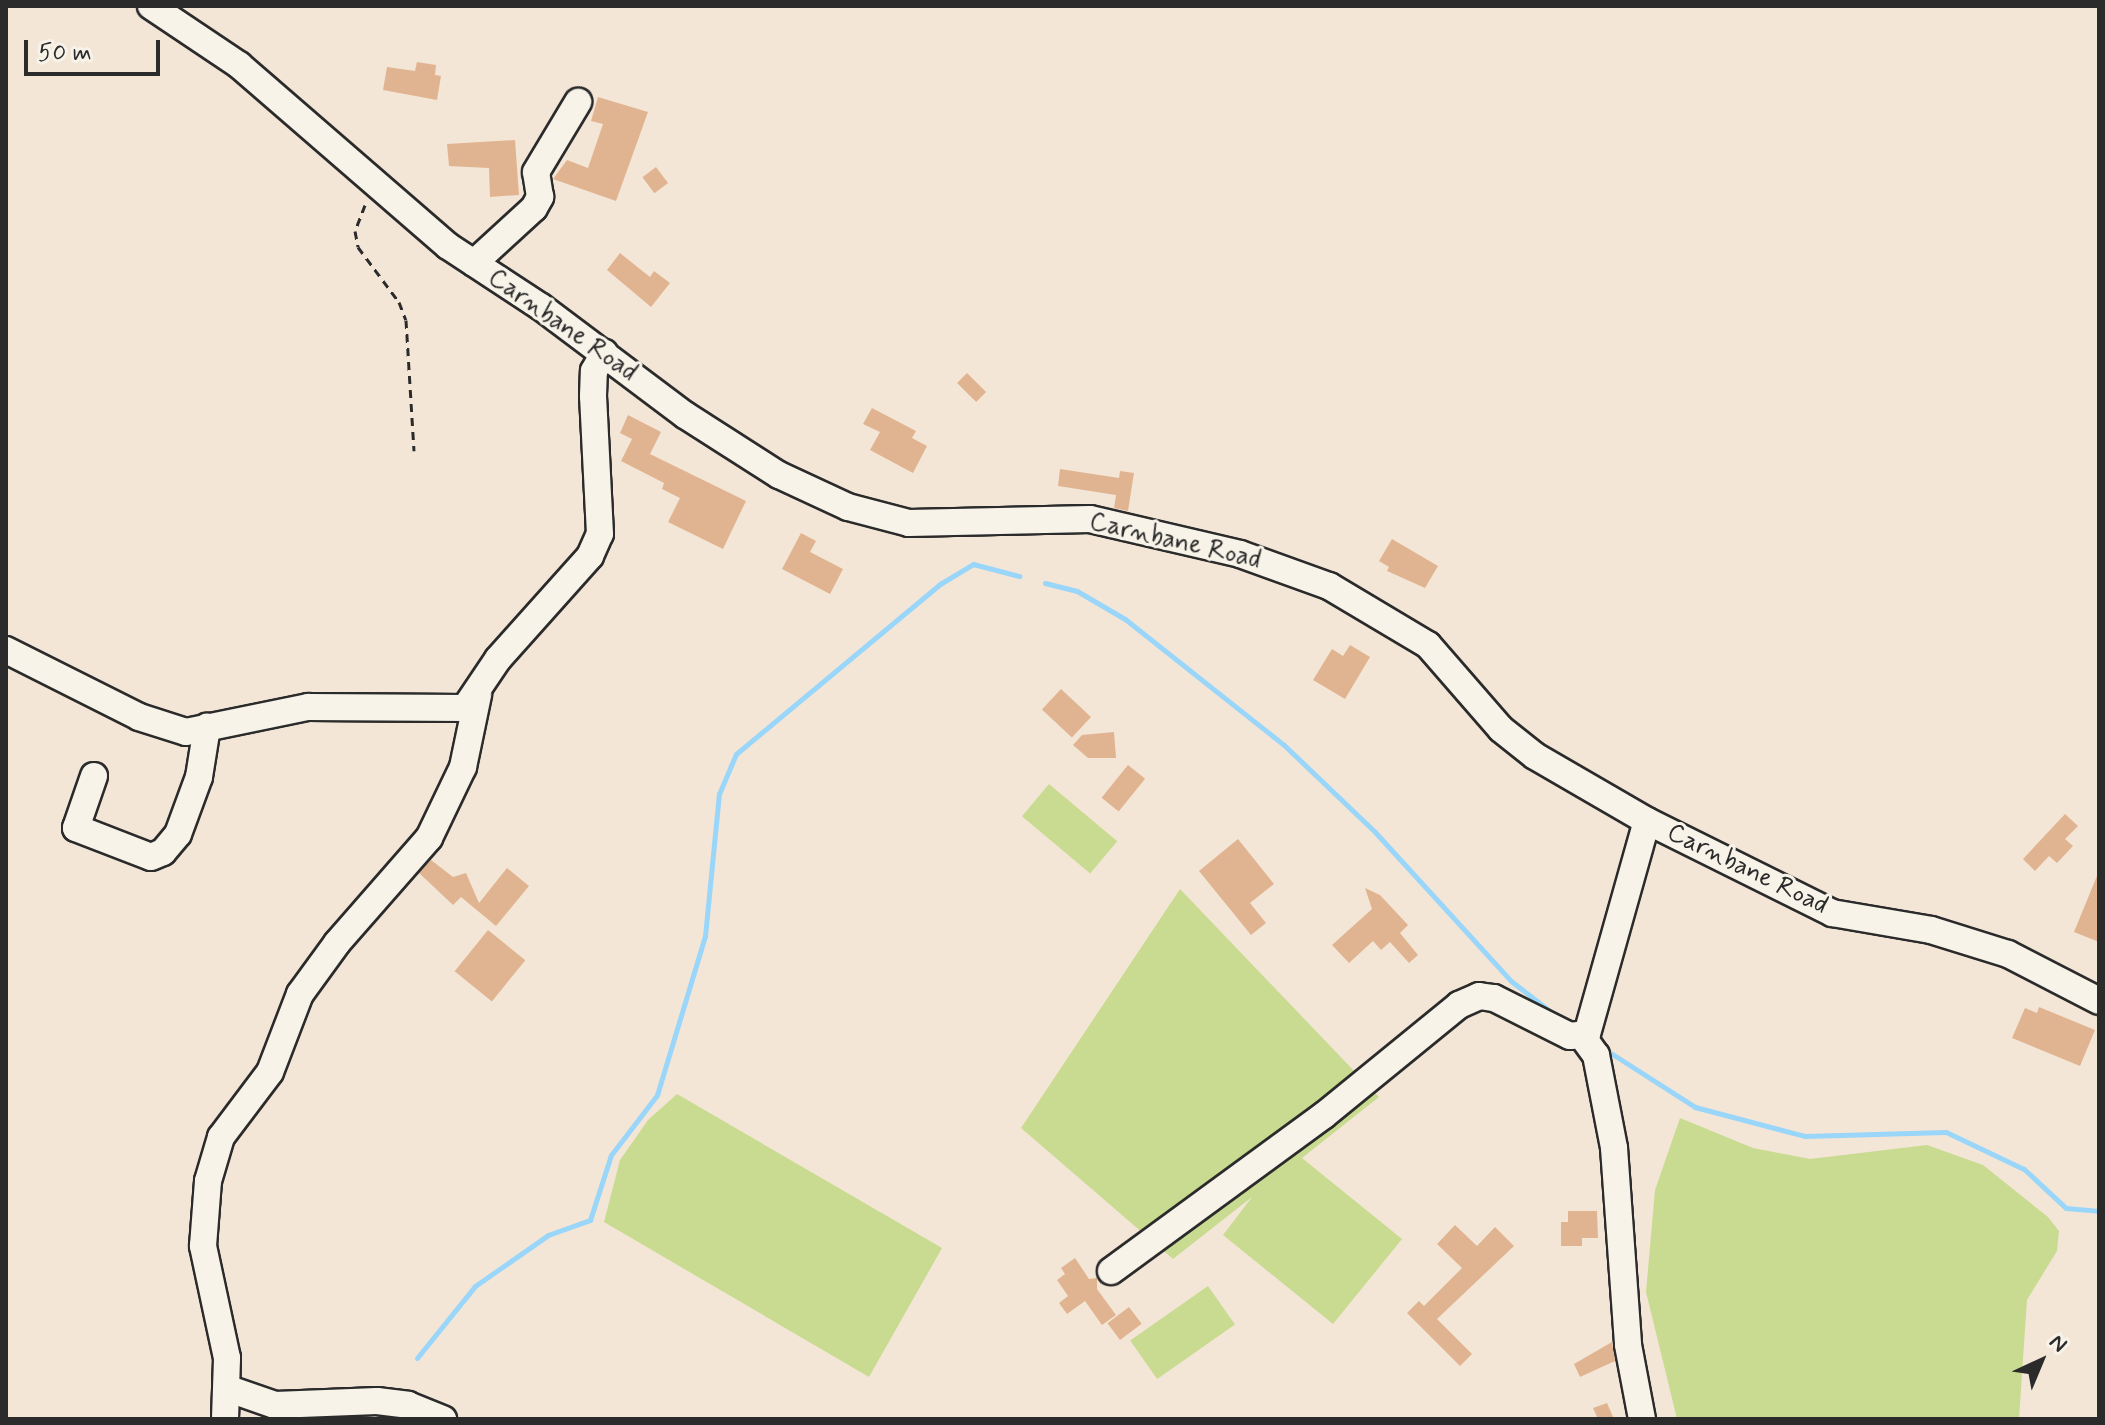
<!DOCTYPE html>
<style>
body{margin:0}
#map{position:relative;width:2105px;height:1425px;overflow:hidden;background:#f3e6d7;font-family:Mynerve,sans-serif}
div>[style]{position:absolute}
[style*='--x']{left:calc(var(--x)*1px);top:calc(var(--y)*1px);width:calc(var(--w)*1px);rotate:calc(var(--a)*1deg)}
.green>*{inset:0;background:#c9db90;transform-origin:0 0}
.stream>*{height:5px;margin:-2.5px;padding:0 2.5px;transform-origin:2.5px;border-radius:2.5px;background:#99d6fa}
.building>*{inset:0;background:#e1b491;transform-origin:0 0}
.path>*{height:3px;margin-top:-1.5px;transform-origin:0;background:repeating-linear-gradient(90deg,#2b2b2b 0 8px,transparent 0 14px)}
.roads{filter:drop-shadow(2px 0 #2b2b2b) drop-shadow(-2px 0 #2b2b2b) drop-shadow(0 2px #2b2b2b) drop-shadow(0 -2px #2b2b2b)}
.minor>*{height:26px;margin:-13px;padding:0 13px;transform-origin:13px;border-radius:13px;background:#f7f3e8}
span{translate:-50% -50%;white-space:nowrap;text-align:center;line-height:1.15;-webkit-text-stroke:6px #f7f3e8;paint-order:stroke}
.street-label{font-size:26px;color:#2b2b2b}
.frame{position:absolute;inset:0;border:8px solid #2b2b2b;pointer-events:none}
.north{position:absolute;left:2001px;top:1321px;width:80px;height:80px;-webkit-text-stroke:6px #f7f3e8;paint-order:stroke;rotate:44deg;font-size:22px;font-weight:700;line-height:32px;text-align:center;color:#2b2b2b}
.north::after{content:'';display:block;margin:auto;width:28px;height:36px;background:#2b2b2b;clip-path:polygon(50% 0,100% 100%,50% 72%,0 100%)}
.scale{position:absolute;left:24px;top:40px;width:136px;height:36px;box-sizing:border-box;border:4px solid #2b2b2b;border-top:0;padding-left:10px;font-size:24px;line-height:28px;white-space:nowrap;color:#2b2b2b;-webkit-text-stroke:6px #f7f3e8;paint-order:stroke}
</style>
<div id="map">
<div class="green">
<i style="left:1049px;top:784px;width:89px;height:42px;rotate:40deg"></i>
<i style="clip-path:polygon(1180px 889px,1379px 1097px,1302px 1158px,1402px 1239px,1333px 1324px,1223px 1235px,1252px 1197px,1173px 1259px,1021px 1128px)"></i>
<i style="clip-path:polygon(677px 1094px,942px 1248px,869px 1377px,604px 1222px,620px 1160px,648px 1120px)"></i>
<i style="clip-path:polygon(1680px 1118px,1753px 1148px,1810px 1159px,1927px 1145px,1983px 1165px,2048px 1217px,2059px 1231px,2057px 1251px,2027px 1300px,2019px 1419px,1677px 1419px,1646px 1292px,1655px 1190px)"></i>
<i style="left:1208px;top:1286px;width:47px;height:95px;rotate:55deg"></i>
</div>
<div class="stream">
<i style="--x:1045;--y:583;--w:33;--a:14"></i>
<i style="--x:1077;--y:591;--w:56;--a:30.3"></i>
<i style="--x:1125;--y:619;--w:203;--a:38.4"></i>
<i style="--x:1284;--y:745;--w:126;--a:43.7"></i>
<i style="--x:1375;--y:832;--w:202;--a:47.6"></i>
<i style="--x:1511;--y:981;--w:56;--a:37.7"></i>
<i style="--x:1606;--y:1050;--w:106;--a:32.6"></i>
<i style="--x:1695;--y:1107;--w:114;--a:14.8"></i>
<i style="--x:1805;--y:1136;--w:141;--a:-1.6"></i>
<i style="--x:1946;--y:1132;--w:86;--a:25.4"></i>
<i style="--x:2024;--y:1169;--w:57;--a:42.9"></i>
<i style="--x:2066;--y:1208;--w:33;--a:5"></i>
<i style="--x:417;--y:1358;--w:92;--a:-51.1"></i>
<i style="--x:475;--y:1286;--w:89;--a:-34.9"></i>
<i style="--x:548;--y:1235;--w:45;--a:-19.7"></i>
<i style="--x:590;--y:1220;--w:68;--a:-72.1"></i>
<i style="--x:611;--y:1155;--w:76;--a:-52.5"></i>
<i style="--x:657;--y:1095;--w:166;--a:-73.2"></i>
<i style="--x:705;--y:936;--w:143;--a:-84.4"></i>
<i style="--x:719;--y:794;--w:43;--a:-67"></i>
<i style="--x:736;--y:754;--w:266;--a:-39.8"></i>
<i style="--x:940;--y:584;--w:39;--a:-31"></i>
<i style="--x:973;--y:564;--w:48;--a:14.6"></i>
</div>
<div class="building">
<i style="clip-path:polygon(417px 62px,436px 65px,435px 75px,441px 76px,437px 100px,383px 90px,387px 67px,415px 71px)"></i>
<i style="clip-path:polygon(598px 97px,648px 112px,616px 201px,553px 179px,567px 160px,588px 168px,603px 124px,591px 121px)"></i>
<i style="clip-path:polygon(515px 140px,519px 195px,490px 197px,489px 168px,449px 166px,447px 144px)"></i>
<i style="left:656px;top:167px;width:20px;height:17px;rotate:53deg"></i>
<i style="clip-path:polygon(620px 253px,650px 277px,654px 271px,670px 283px,651px 307px,607px 270px)"></i>
<i style="left:967px;top:373px;width:27px;height:14px;rotate:45deg"></i>
<i style="clip-path:polygon(872px 408px,916px 431px,912px 438px,927px 446px,913px 473px,870px 450px,880px 432px,863px 424px)"></i>
<i style="clip-path:polygon(628px 415px,661px 432px,650px 454px,746px 501px,723px 549px,668px 522px,680px 498px,662px 489px,664px 483px,621px 461px,632px 439px,620px 433px)"></i>
<i style="clip-path:polygon(1060px 469px,1119px 478px,1120px 471px,1134px 473px,1128px 511px,1114px 508px,1116px 495px,1058px 486px)"></i>
<i style="clip-path:polygon(801px 533px,816px 541px,810px 552px,843px 569px,830px 594px,782px 569px)"></i>
<i style="clip-path:polygon(1392px 539px,1438px 566px,1425px 588px,1387px 571px,1389px 567px,1379px 561px)"></i>
<i style="clip-path:polygon(1350px 645px,1370px 657px,1345px 699px,1313px 680px,1332px 649px,1343px 656px)"></i>
<i style="left:1061px;top:689px;width:41px;height:28px;rotate:43deg"></i>
<i style="clip-path:polygon(1114px 732px,1116px 758px,1088px 758px,1073px 745px,1082px 735px)"></i>
<i style="left:1128px;top:765px;width:22px;height:42px;rotate:39deg"></i>
<i style="clip-path:polygon(2065px 814px,2078px 826px,2065px 839px,2073px 846px,2057px 863px,2049px 856px,2035px 871px,2023px 859px)"></i>
<i style="clip-path:polygon(1238px 839px,1274px 884px,1250px 903px,1266px 923px,1251px 935px,1199px 871px)"></i>
<i style="clip-path:polygon(431px 860px,453px 877px,466px 873px,479px 903px,507px 868px,529px 886px,496px 926px,461px 897px,453px 905px,419px 873px)"></i>
<i style="clip-path:polygon(2099px 871px,2099px 942px,2074px 932px)"></i>
<i style="clip-path:polygon(1365px 888px,1380px 895px,1408px 925px,1400px 933px,1418px 955px,1409px 963px,1390px 942px,1381px 950px,1373px 941px,1349px 963px,1332px 945px,1372px 909px)"></i>
<i style="left:488px;top:930px;width:48px;height:53px;rotate:39deg"></i>
<i style="clip-path:polygon(2039px 1007px,2095px 1030px,2080px 1066px,2012px 1038px,2025px 1008px,2037px 1013px)"></i>
<i style="clip-path:polygon(1568px 1211px,1597px 1211px,1598px 1238px,1582px 1238px,1582px 1246px,1561px 1246px,1561px 1222px,1568px 1222px)"></i>
<i style="clip-path:polygon(1455px 1225px,1477px 1246px,1495px 1227px,1514px 1246px,1437px 1319px,1472px 1354px,1460px 1366px,1407px 1313px,1419px 1301px,1424px 1306px,1462px 1268px,1437px 1244px)"></i>
<i style="clip-path:polygon(1075px 1258px,1089px 1279px,1097px 1278px,1097px 1289px,1116px 1315px,1102px 1325px,1085px 1301px,1067px 1314px,1059px 1303px,1068px 1296px,1057px 1280px,1065px 1274px,1061px 1268px)"></i>
<i style="left:1129px;top:1307px;width:21px;height:27px;rotate:53deg"></i>
<i style="clip-path:polygon(1612px 1342px,1615px 1361px,1580px 1377px,1574px 1364px)"></i>
<i style="clip-path:polygon(1607px 1403px,1614px 1419px,1598px 1419px,1593px 1408px)"></i>
</div>
<div class="path">
<i style="--x:365;--y:205;--w:28;--a:111"></i>
<i style="--x:355;--y:231;--w:16;--a:79"></i>
<i style="--x:358;--y:247;--w:69;--a:53.3"></i>
<i style="--x:399;--y:302;--w:19;--a:69"></i>
<i style="--x:406;--y:320;--w:131;--a:86.5"></i>
</div>
<div class="roads">
<div class="minor">
<i style="--x:151;--y:6;--w:106;--a:33.8"></i>
<i style="--x:239;--y:65;--w:276;--a:40.9"></i>
<i style="--x:448;--y:246;--w:111;--a:33.3"></i>
<i style="--x:541;--y:307;--w:180;--a:36.9"></i>
<i style="--x:685;--y:415;--w:112;--a:32.6"></i>
<i style="--x:779;--y:475;--w:76;--a:24.9"></i>
<i style="--x:848;--y:507;--w:63;--a:14.7"></i>
<i style="--x:909;--y:523;--w:181;--a:-1.3"></i>
<i style="--x:1090;--y:519;--w:154;--a:13.1"></i>
<i style="--x:1240;--y:554;--w:95;--a:19.8"></i>
<i style="--x:1329;--y:586;--w:115;--a:30.8"></i>
<i style="--x:1428;--y:645;--w:111;--a:49"></i>
<i style="--x:1501;--y:729;--w:43;--a:38.5"></i>
<i style="--x:1535;--y:756;--w:129;--a:30.1"></i>
<i style="--x:1647;--y:821;--w:207;--a:26.4"></i>
<i style="--x:1832;--y:913;--w:100;--a:9.7"></i>
<i style="--x:1931;--y:930;--w:81;--a:17.3"></i>
<i style="--x:2008;--y:954;--w:102;--a:27.3"></i>
<i style="--x:474;--y:263;--w:81;--a:-42.5"></i>
<i style="--x:534;--y:208;--w:13;--a:-61"></i>
<i style="--x:540;--y:197;--w:25;--a:-99"></i>
<i style="--x:536;--y:172;--w:82;--a:-59"></i>
<i style="--x:6;--y:650;--w:149;--a:26.7"></i>
<i style="--x:139;--y:717;--w:49;--a:17.7"></i>
<i style="--x:186;--y:732;--w:125;--a:-11.6"></i>
<i style="--x:308;--y:707;--w:157;--a:0.4"></i>
<i style="--x:465;--y:708;--w:59;--a:-56"></i>
<i style="--x:498;--y:659;--w:138;--a:-48.2"></i>
<i style="--x:590;--y:556;--w:24;--a:-66"></i>
<i style="--x:600;--y:534;--w:138;--a:-92.9"></i>
<i style="--x:593;--y:396;--w:25;--a:-88"></i>
<i style="--x:594;--y:371;--w:21;--a:-61"></i>
<i style="--x:94;--y:776;--w:55;--a:109.1"></i>
<i style="--x:76;--y:828;--w:80;--a:21.1"></i>
<i style="--x:151;--y:857;--w:13;--a:-23"></i>
<i style="--x:163;--y:852;--w:23;--a:-50"></i>
<i style="--x:178;--y:834;--w:61;--a:-69.8"></i>
<i style="--x:199;--y:777;--w:51;--a:-80.9"></i>
<i style="--x:1582;--y:1036;--w:24;--a:54"></i>
<i style="--x:1596;--y:1055;--w:95;--a:79"></i>
<i style="--x:1614;--y:1148;--w:197;--a:85.9"></i>
<i style="--x:1628;--y:1345;--w:75;--a:79.3"></i>
<i style="--x:1111;--y:1271;--w:263;--a:-36.2"></i>
<i style="--x:1323;--y:1116;--w:176;--a:-39.2"></i>
<i style="--x:1459;--y:1005;--w:22;--a:-24"></i>
<i style="--x:1479;--y:996;--w:15;--a:8"></i>
<i style="--x:1494;--y:998;--w:85;--a:26.6"></i>
<i style="--x:1570;--y:1036;--w:17;--a:-7"></i>
<i style="--x:1587;--y:1034;--w:221;--a:-74.3"></i>
<i style="--x:229;--y:1389;--w:49;--a:19.2"></i>
<i style="--x:275;--y:1405;--w:102;--a:-2.2"></i>
<i style="--x:377;--y:1401;--w:31;--a:7"></i>
<i style="--x:408;--y:1405;--w:38;--a:22"></i>
<i style="--x:225;--y:1419;--w:61;--a:-88.1"></i>
<i style="--x:227;--y:1358;--w:115;--a:-102.1"></i>
<i style="--x:203;--y:1246;--w:65;--a:-85.6"></i>
<i style="--x:208;--y:1181;--w:46;--a:-73.5"></i>
<i style="--x:221;--y:1137;--w:81;--a:-53"></i>
<i style="--x:270;--y:1072;--w:84;--a:-69"></i>
<i style="--x:300;--y:994;--w:63;--a:-54"></i>
<i style="--x:337;--y:943;--w:140;--a:-48.8"></i>
<i style="--x:429;--y:838;--w:79;--a:-64.4"></i>
<i style="--x:463;--y:767;--w:74;--a:-78.2"></i>
</div>
</div>
<div class="street-label">
<span style="left:562px;top:326px;rotate:35deg">Carnbane Road</span>
<span style="left:1175px;top:542px;rotate:13deg">Carnbane Road</span>
<span style="left:1747px;top:870px;rotate:26deg">Carnbane Road</span>
</div>
<div class="frame"></div>
<div class="north">N</div>
<div class="scale">50 m</div>
</div>
